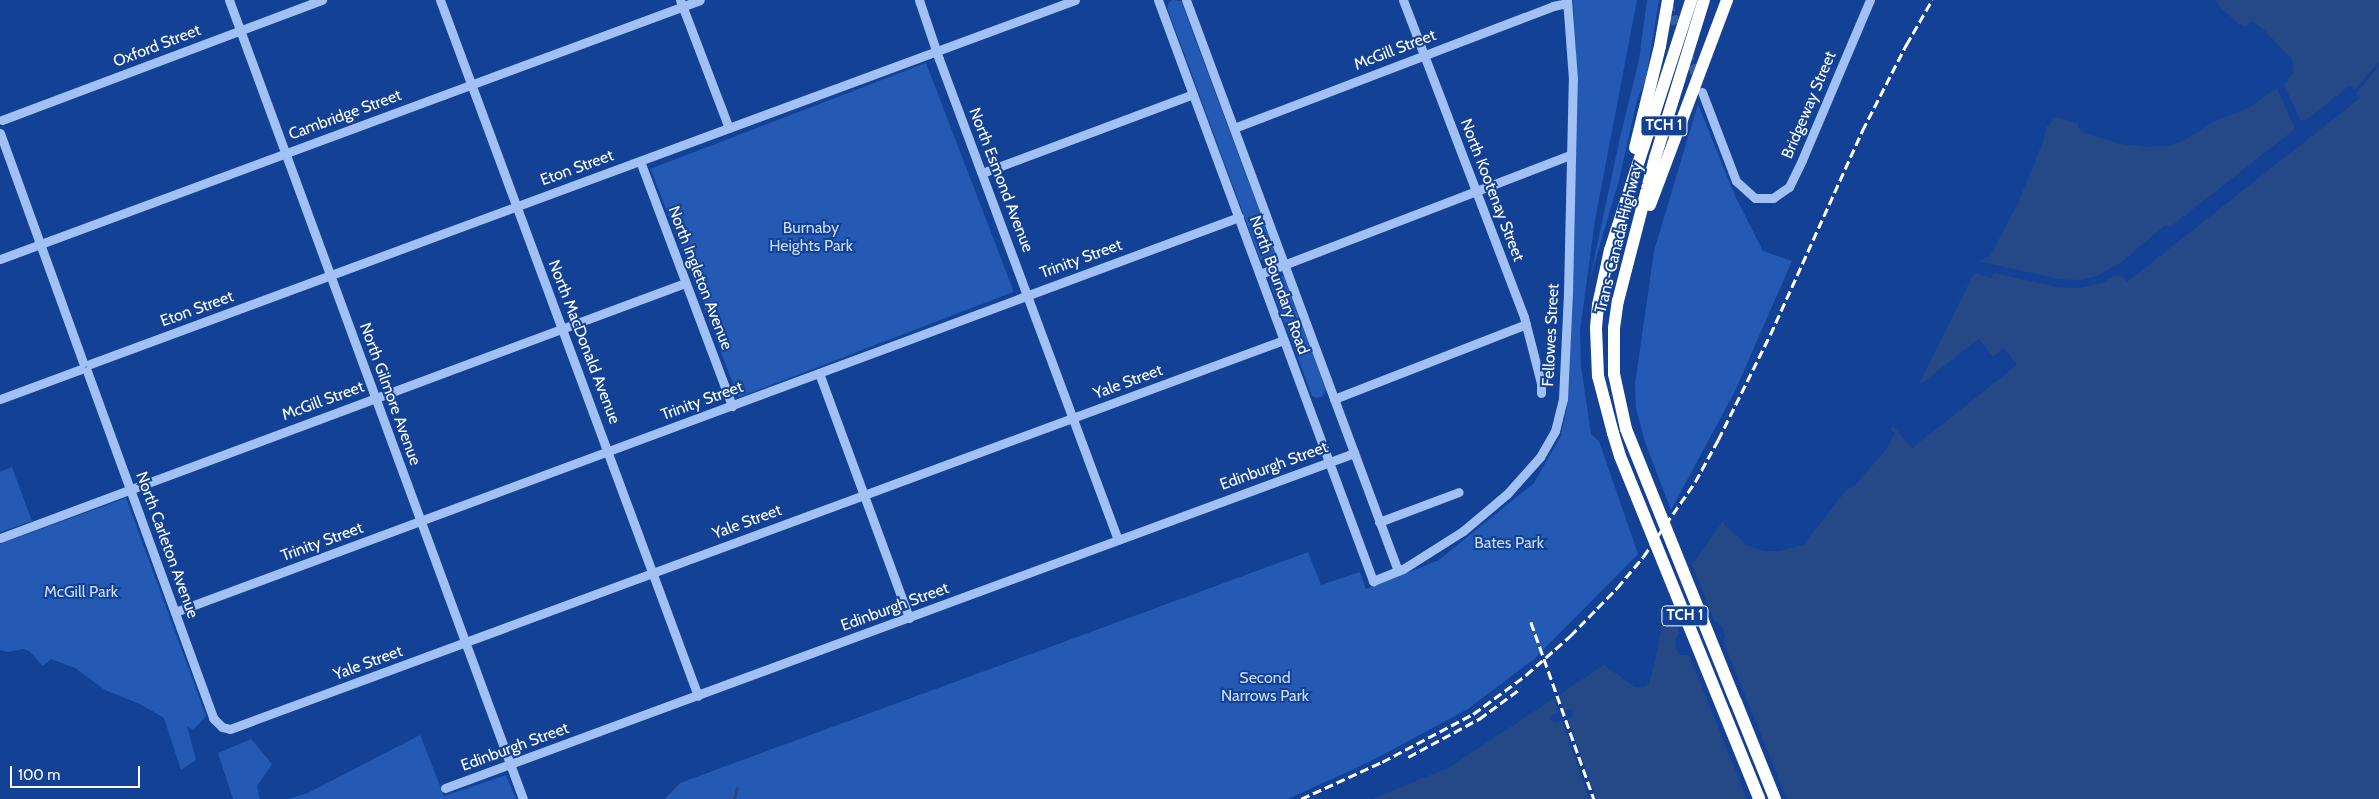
<!DOCTYPE html>
<style>
body{margin:0}
#map{position:relative;width:2379px;height:799px;overflow:hidden;background:#124195;font-family:Cabin,sans-serif}
div>[style]{position:absolute}
[style*='--x']{left:calc(var(--x)*1px);top:calc(var(--y)*1px);width:calc(var(--w)*1px);rotate:calc(var(--a)*1deg)}
.green>*{inset:0;background:#245ab4;transform-origin:0 0}
.water>*{inset:0;background:#254887}
.pier>*{inset:0;background:#124195}
.stream>*{height:2.5px;margin:-1.25px;padding:0 1.25px;transform-origin:1.25px;border-radius:1.25px;background:#254887}
.minor-tunnel>*{height:9px;margin-top:-4.5px;transform-origin:0;background:repeating-linear-gradient(90deg,#365ea5 0 9px,transparent 0 13.5px)}
.minor>*{height:9px;margin:-4.5px;padding:0 4.5px;transform-origin:4.5px;border-radius:4.5px;background:#a1c0f3}
.highway>*{height:12px;margin:-6px;padding:0 6px;transform-origin:6px;border-radius:6px;background:#fff}
.rail>*{height:2.5px;margin-top:-1.25px;transform-origin:0;background:repeating-linear-gradient(90deg,#fff 0 9px,transparent 0 13px)}
.highway-bridge>*{height:12px;margin:-6px;padding:0 6px;transform-origin:6px;border-radius:6px;background:#fff}
span{translate:-50% -50%;white-space:nowrap;text-align:center;line-height:1.15;-webkit-text-stroke:4px #124195;paint-order:stroke}
.shield-label span{padding:1px 4px;background:#124195;border:1px solid;border-radius:4px;-webkit-text-stroke-width:0}
.shield-label{font-size:15px;color:#fff;font-weight:700}
.street-label{font-size:16px;color:#fff}
.park-label{font-size:16px;color:#c9ddfd}
.scale{position:absolute;left:10px;top:766px;width:130px;height:22px;box-sizing:border-box;border:2px solid #fff;border-top:0;padding-left:6px;font-size:15px;line-height:18px;white-space:nowrap;color:#fff;-webkit-text-stroke:4px #124195;paint-order:stroke}
</style>
<div id="map">
<div class="green">
<i style="clip-path:polygon(1172px 0,1181px 1px,1275px 253px,1273px 258px,1268px 262px,1260px 259px,1168px 10px,1168px 4px)"></i>
<i style="clip-path:polygon(1573px 0,1637px 0,1595px 220px,1580px 331px,1581px 366px,1591px 434px,1599px 441px,1638px 554px,1534px 659px,1468px 709px,1369px 762px,1288px 799px,665px 799px,680px 783px,1308px 552px,1321px 585px,1360px 572px,1366px 589px,1439px 560px,1534px 483px,1562px 434px,1561px 434px,1567px 408px,1572px 311px,1576px 130px,1576px 56px)"></i>
<i style="clip-path:polygon(1647px 0,1659px 0,1646px 79px,1637px 100px,1619px 180px,1590px 279px,1619px 142px,1639px 60px)"></i>
<i style="left:926px;top:63px;width:245px;height:295px;rotate:69deg"></i>
<i style="clip-path:polygon(1698px 104px,1735px 196px,1763px 251px,1792px 261px,1735px 391px,1671px 510px,1645px 442px,1636px 408px,1635px 384px,1654px 251px)"></i>
<i style="clip-path:polygon(1276px 273px,1284px 277px,1326px 390px,1323px 396px,1317px 398px,1312px 396px,1271px 286px,1270px 280px)"></i>
<i style="clip-path:polygon(12px 467px,32px 521px,0 532px,0 472px)"></i>
<i style="clip-path:polygon(126px 498px,206px 716px,193px 730px,187px 726px,196px 760px,181px 770px,164px 718px,140px 704px,105px 690px,75px 668px,51px 659px,43px 666px,29px 651px,24px 649px,8px 652px,0 650px,0 544px)"></i>
<i style="clip-path:polygon(420px 735px,444px 796px,506px 775px,516px 799px,288px 799px,308px 793px)"></i>
<i style="clip-path:polygon(251px 739px,272px 764px,257px 786px,260px 799px,233px 799px,218px 753px)"></i>
</div>
<div class="water">
<i style="clip-path:polygon(2214px 0,2379px 0,2379px 799px,1372px 799px,1450px 767px,1604px 665px,1635px 687px,1644px 687px,1649px 684px,1655px 661px,1663px 618px,1689px 569px,1723px 521px,1749px 538px,1768px 545px,1787px 544px,1803px 535px,1845px 481px,1849px 480px,1889px 431px,1932px 352px,1977px 259px,1987px 254px,2018px 195px,2043px 138px,2045px 128px,2055px 116px,2077px 119px,2102px 132px,2141px 139px,2171px 139px,2280px 71px,2280px 63px,2262px 39px,2231px 19px,2216px 5px)"></i>
</div>
<div class="pier">
<i style="clip-path:polygon(evenodd,2212px 0,2215px 0,2222px 9px,2239px 24px,2246px 27px,2251px 21px,2263px 29px,2292px 59px,2294px 73px,2284px 84px,2300px 120px,2305px 121px,2350px 85px,2354px 90px,2379px 63px,2379px 66px,2356px 93px,2360px 98px,2127px 282px,2122px 276px,2114px 276px,2102px 283px,2079px 288px,2058px 287px,1994px 273px,1991px 278px,1974px 273px,1918px 386px,1979px 339px,1993px 357px,2004px 348px,2017px 365px,1912px 448px,1893px 426px,1891px 429px,1895px 434px,1885px 451px,1854px 486px,1847px 489px,1803px 545px,1779px 551px,1764px 551px,1746px 545px,1723px 523px,1728px 522px,1750px 536px,1768px 543px,1782px 542px,1797px 536px,1845px 480px,1849px 480px,1889px 431px,1888px 427px,1894px 413px,1931px 351px,1945px 312px,1974px 260px,1986px 252px,2010px 202px,2020px 189px,2050px 115px,2078px 117px,2102px 130px,2144px 139px,2174px 137px,2278px 70px,2276px 61px,2260px 41px,2227px 19px,2212px 0,2277px 88px,2295px 129px,2169px 228px,2166px 225px,2120px 263px,2097px 276px,2079px 280px,2059px 279px,1978px 261px,1990px 256px,2001px 235px,2018px 203px,2044px 139px,2046px 128px,2053px 119px,2057px 117px,2078px 123px,2079px 129px,2084px 133px,2121px 144px,2147px 147px,2169px 145px,2181px 142px,2213px 122px,2248px 108px,2277px 88px)"></i>
<i style="clip-path:polygon(1691px 562px,1714px 620px,1722px 626px,1725px 636px,1723px 641px,1787px 799px,1747px 799px,1689px 655px,1680px 655px,1676px 648px,1675px 639px,1680px 633px,1668px 603px)"></i>
<i style="clip-path:polygon(1558px 692px,1565px 711px,1570px 709px,1573px 711px,1572px 717px,1568px 719px,1596px 799px,1589px 799px,1562px 721px,1555px 722px,1551px 720px,1552px 715px,1559px 713px,1553px 695px)"></i>
</div>
<div class="stream">
<i style="--x:734;--y:799;--w:11;--a:-75"></i>
</div>
<div class="minor-tunnel">
<i style="--x:1668;--y:3;--w:34;--a:69"></i>
<i style="--x:1687;--y:52;--w:31;--a:69"></i>
</div>
<div class="minor">
<i style="--x:229;--y:0;--w:851;--a:69.8"></i>
<i style="--x:440;--y:0;--w:742;--a:69.66"></i>
<i style="--x:680;--y:0;--w:137;--a:69.1"></i>
<i style="--x:919;--y:0;--w:62;--a:71.3"></i>
<i style="--x:939;--y:59;--w:513;--a:69.59"></i>
<i style="--x:1158;--y:0;--w:620;--a:69.69"></i>
<i style="--x:1373;--y:581;--w:32;--a:-22"></i>
<i style="--x:1403;--y:569;--w:71;--a:-32.3"></i>
<i style="--x:1463;--y:531;--w:57;--a:-40.1"></i>
<i style="--x:1507;--y:494;--w:50;--a:-48.3"></i>
<i style="--x:1540;--y:457;--w:30;--a:-60"></i>
<i style="--x:1555;--y:431;--w:33;--a:-76"></i>
<i style="--x:1563;--y:399;--w:107;--a:-87.3"></i>
<i style="--x:1568;--y:292;--w:213;--a:-88.7"></i>
<i style="--x:1573;--y:79;--w:79;--a:-94.3"></i>
<i style="--x:1186;--y:0;--w:609;--a:69.63"></i>
<i style="--x:1403;--y:0;--w:339;--a:69.1"></i>
<i style="--x:1524;--y:317;--w:68;--a:75.6"></i>
<i style="--x:1541;--y:383;--w:10;--a:90"></i>
<i style="--x:1702;--y:92;--w:95;--a:69.1"></i>
<i style="--x:1736;--y:181;--w:25;--a:42"></i>
<i style="--x:1755;--y:198;--w:18;--a:0"></i>
<i style="--x:1773;--y:198;--w:19;--a:-35"></i>
<i style="--x:1789;--y:187;--w:30;--a:-64"></i>
<i style="--x:1802;--y:160;--w:174;--a:-67"></i>
<i style="--x:2;--y:120;--w:342;--a:-20.6"></i>
<i style="--x:1234;--y:128;--w:342;--a:-20.9"></i>
<i style="--x:1553;--y:6;--w:14;--a:-12"></i>
<i style="--x:0;--y:133;--w:244;--a:70.1"></i>
<i style="--x:640;--y:161;--w:262;--a:69.4"></i>
<i style="--x:982;--y:173;--w:225;--a:-20.5"></i>
<i style="--x:0;--y:259;--w:746;--a:-20.3"></i>
<i style="--x:1260;--y:274;--w:332;--a:-21"></i>
<i style="--x:90;--y:364;--w:1050;--a:-20.28"></i>
<i style="--x:87;--y:371;--w:369;--a:70"></i>
<i style="--x:213;--y:718;--w:13;--a:45"></i>
<i style="--x:222;--y:727;--w:8;--a:14"></i>
<i style="--x:230;--y:729;--w:1123;--a:-20.26"></i>
<i style="--x:819;--y:373;--w:261;--a:69.8"></i>
<i style="--x:0;--y:399;--w:86;--a:-20.3"></i>
<i style="--x:1334;--y:399;--w:206;--a:-21.3"></i>
<i style="--x:1379;--y:522;--w:85;--a:-20.6"></i>
<i style="--x:0;--y:538;--w:731;--a:-20.42"></i>
<i style="--x:175;--y:612;--w:1135;--a:-20.37"></i>
<i style="--x:445;--y:788;--w:969;--a:-20.23"></i>
</div>
<div class="highway">
<i style="--x:1635;--y:148;--w:105;--a:-76.2"></i>
<i style="--x:1660;--y:46;--w:47;--a:-80.1"></i>
<i style="--x:1650;--y:205;--w:219;--a:-69.4"></i>
<i style="--x:1626;--y:429;--w:56;--a:-102.3"></i>
<i style="--x:1614;--y:374;--w:46;--a:-90"></i>
<i style="--x:1614;--y:328;--w:27;--a:-82"></i>
<i style="--x:1618;--y:301;--w:148;--a:-75.5"></i>
<i style="--x:1655;--y:158;--w:165;--a:-72.8"></i>
<i style="--x:1613;--y:433;--w:59;--a:-104.7"></i>
<i style="--x:1598;--y:376;--w:48;--a:-92.4"></i>
<i style="--x:1596;--y:328;--w:23;--a:-85"></i>
<i style="--x:1598;--y:305;--w:56;--a:-77.7"></i>
<i style="--x:1610;--y:250;--w:263;--a:-72"></i>
<i style="--x:1736;--y:702;--w:105;--a:68.1"></i>
</div>
<div class="rail">
<i style="--x:1531;--y:622;--w:188;--a:70.4"></i>
<i style="--x:1408;--y:757;--w:81;--a:-28.2"></i>
<i style="--x:1479;--y:719;--w:52;--a:-36.4"></i>
<i style="--x:1301;--y:799;--w:89;--a:-24.6"></i>
<i style="--x:1382;--y:762;--w:103;--a:-27.8"></i>
<i style="--x:1473;--y:714;--w:66;--a:-36.3"></i>
<i style="--x:1526;--y:675;--w:59;--a:-41.6"></i>
<i style="--x:1570;--y:636;--w:67;--a:-45.6"></i>
<i style="--x:1617;--y:588;--w:40;--a:-50"></i>
<i style="--x:1643;--y:557;--w:91;--a:-55.3"></i>
<i style="--x:1695;--y:482;--w:48;--a:-61.3"></i>
<i style="--x:1718;--y:440;--w:117;--a:-63.7"></i>
<i style="--x:1770;--y:335;--w:224;--a:-65.7"></i>
<i style="--x:1862;--y:131;--w:97;--a:-62.9"></i>
<i style="--x:1906;--y:45;--w:52;--a:-60"></i>
</div>
<div class="highway-bridge">
<i style="--x:1626;--y:429;--w:294;--a:68.1"></i>
<i style="--x:1613;--y:433;--w:24;--a:73"></i>
<i style="--x:1620;--y:456;--w:370;--a:67.9"></i>
</div>
<div class="shield-label">
<span style="left:1664px;top:126px">TCH 1</span>
<span style="left:1685px;top:616px">TCH 1</span>
</div>
<div class="street-label">
<span style="left:157px;top:46px;rotate:-21deg">Oxford Street</span>
<span style="left:1395px;top:50px;rotate:-21deg">McGill Street</span>
<span style="left:1809px;top:105px;rotate:-67deg">Bridgeway Street</span>
<span style="left:345px;top:115px;rotate:-20deg">Cambridge Street</span>
<span style="left:577px;top:168px;rotate:-20deg">Eton Street</span>
<span style="left:1001px;top:180px;rotate:69deg">North Esmond Avenue</span>
<span style="left:1492px;top:190px;rotate:69deg">North Kootenay Street</span>
<span style="left:1619px;top:238px;rotate:-76deg">Trans-Canada Highway</span>
<span style="left:1081px;top:259px;rotate:-20deg">Trinity Street</span>
<span style="left:700px;top:278px;rotate:69deg">North Ingleton Avenue</span>
<span style="left:1279px;top:285px;rotate:70deg">North Boundary Road</span>
<span style="left:197px;top:309px;rotate:-20deg">Eton Street</span>
<span style="left:1551px;top:335px;rotate:-87deg">Fellowes Street</span>
<span style="left:584px;top:342px;rotate:69deg">North MacDonald Avenue</span>
<span style="left:1128px;top:382px;rotate:-20deg">Yale Street</span>
<span style="left:390px;top:394px;rotate:70deg">North Gilmore Avenue</span>
<span style="left:323px;top:401px;rotate:-20deg">McGill Street</span>
<span style="left:702px;top:401px;rotate:-20deg">Trinity Street</span>
<span style="left:1274px;top:466px;rotate:-20deg">Edinburgh Street</span>
<span style="left:747px;top:522px;rotate:-20deg">Yale Street</span>
<span style="left:322px;top:542px;rotate:-20deg">Trinity Street</span>
<span style="left:167px;top:545px;rotate:70deg">North Carleton Avenue</span>
<span style="left:895px;top:607px;rotate:-20deg">Edinburgh Street</span>
<span style="left:368px;top:663px;rotate:-20deg">Yale Street</span>
<span style="left:515px;top:747px;rotate:-20deg">Edinburgh Street</span>
</div>
<div class="park-label">
<span style="left:811px;top:237px">Burnaby<br>Heights Park</span>
<span style="left:1509px;top:543px">Bates Park</span>
<span style="left:81px;top:592px">McGill Park</span>
<span style="left:1265px;top:687px">Second<br>Narrows Park</span>
</div>
<div class="scale">100 m</div>
</div>
